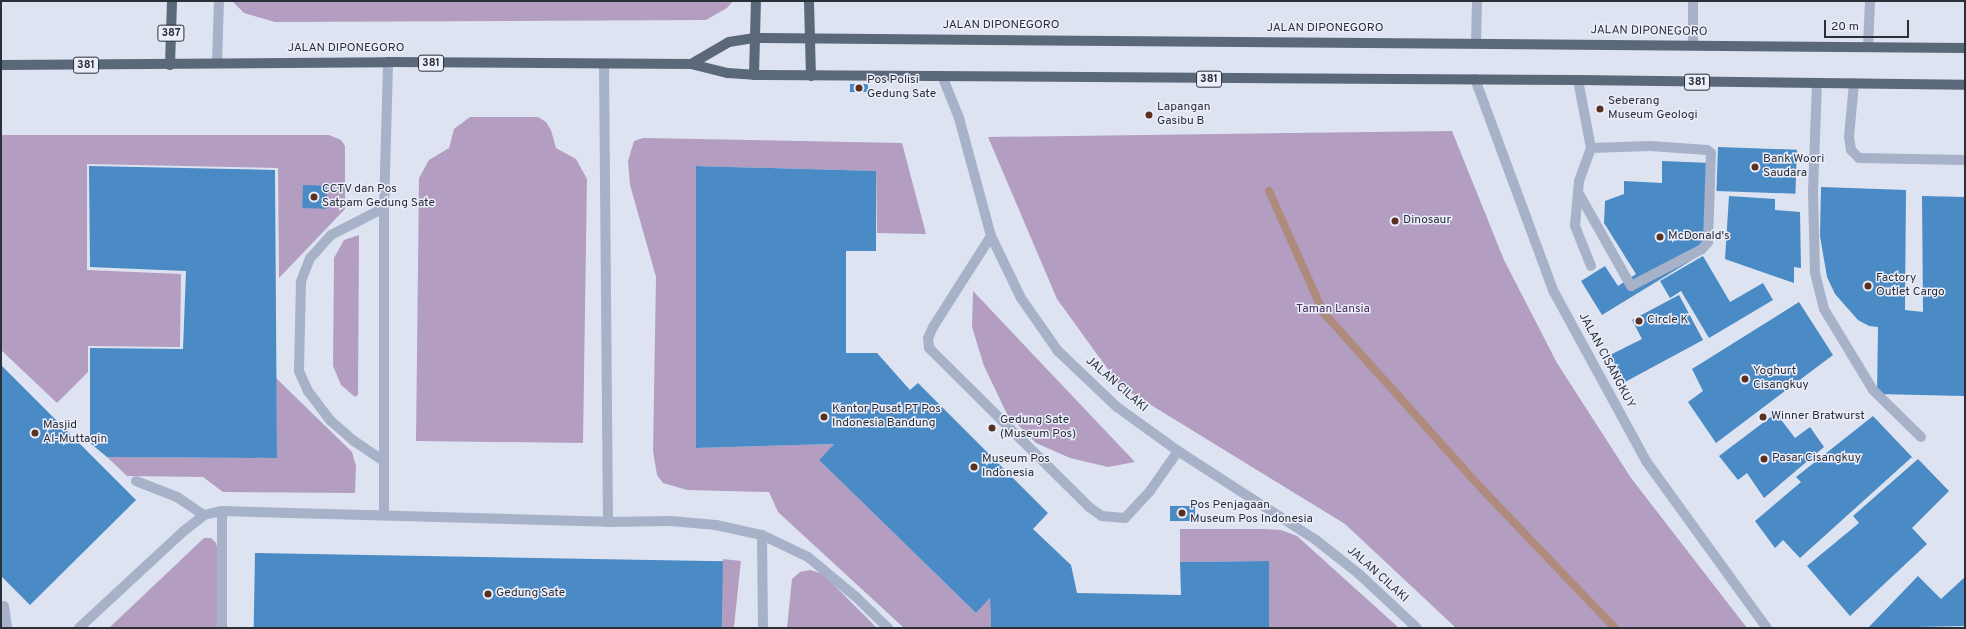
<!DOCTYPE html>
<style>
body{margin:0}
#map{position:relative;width:1966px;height:629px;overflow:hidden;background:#dee3f2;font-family:Overpass,sans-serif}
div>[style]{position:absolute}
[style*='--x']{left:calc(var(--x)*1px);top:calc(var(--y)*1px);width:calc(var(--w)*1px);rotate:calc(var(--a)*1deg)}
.green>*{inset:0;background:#b39ec2;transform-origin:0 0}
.stream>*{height:8px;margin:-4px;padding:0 4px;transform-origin:4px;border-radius:4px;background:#af8b7d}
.building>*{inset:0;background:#4a8ac5;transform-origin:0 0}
.service>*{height:10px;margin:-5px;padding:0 5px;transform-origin:5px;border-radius:5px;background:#a7b1c8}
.pedestrian>*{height:10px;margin:-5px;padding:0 5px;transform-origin:5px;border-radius:5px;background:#a7b1c8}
.minor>*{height:10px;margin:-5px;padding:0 5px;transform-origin:5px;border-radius:5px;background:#a7b1c8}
.tertiary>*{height:10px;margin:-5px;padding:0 5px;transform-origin:5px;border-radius:5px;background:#a7b1c8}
.primary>*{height:10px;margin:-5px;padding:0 5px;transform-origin:5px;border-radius:5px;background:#5b687a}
.dots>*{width:11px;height:11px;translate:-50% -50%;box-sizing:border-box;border:2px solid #ebeefa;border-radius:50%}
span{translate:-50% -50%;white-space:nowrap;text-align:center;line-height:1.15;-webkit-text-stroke:3px #ebeefa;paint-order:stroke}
.shield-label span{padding:1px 3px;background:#ebeefa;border:1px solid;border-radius:3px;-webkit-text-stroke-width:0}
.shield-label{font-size:11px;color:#293038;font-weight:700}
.street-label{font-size:12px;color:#293038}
.poi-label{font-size:12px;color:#293038}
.left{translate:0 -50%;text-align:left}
.park-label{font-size:12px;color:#462d56}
.frame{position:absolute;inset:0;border:2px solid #293038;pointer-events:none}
.scale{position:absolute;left:1824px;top:20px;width:85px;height:18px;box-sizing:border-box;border:2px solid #293038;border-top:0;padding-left:5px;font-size:12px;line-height:14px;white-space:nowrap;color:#293038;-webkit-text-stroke:3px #ebeefa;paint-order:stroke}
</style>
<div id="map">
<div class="green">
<i style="clip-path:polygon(232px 1px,733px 1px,727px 8px,706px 20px,275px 22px,244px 13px)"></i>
<i style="clip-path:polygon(470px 117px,538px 117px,546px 122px,551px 130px,556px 148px,576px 159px,587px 179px,583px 443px,416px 441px,419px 178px,429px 160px,449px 148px,454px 129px)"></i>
<i style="clip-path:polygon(1452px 131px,1504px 260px,1557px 363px,1631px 478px,1747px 628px,1456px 628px,1345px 524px,1120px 386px,1057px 299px,988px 137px)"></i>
<i style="clip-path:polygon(1px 135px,329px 135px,341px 140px,345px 146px,345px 209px,279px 278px,278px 168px,87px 164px,87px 270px,181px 274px,180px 347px,88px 346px,88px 372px,57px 403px,1px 350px)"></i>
<i style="clip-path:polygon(643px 138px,902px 143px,926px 234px,877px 233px,876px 171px,696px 166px,696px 448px,834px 444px,819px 460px,976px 613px,990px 598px,991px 628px,904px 628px,778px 512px,769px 492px,687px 490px,663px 483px,657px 475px,653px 451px,656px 277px,630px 185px,628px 161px,634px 141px)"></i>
<i style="clip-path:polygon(359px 235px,358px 395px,355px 397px,341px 385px,333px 366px,334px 258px,344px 240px)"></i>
<i style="clip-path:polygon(973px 291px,1135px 462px,1108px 467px,1070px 458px,1036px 443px,1007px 414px,984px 366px,972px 327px)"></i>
<i style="clip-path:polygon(276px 378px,352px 452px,356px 466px,355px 493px,223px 492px,203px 477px,127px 476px,107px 457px,277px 458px)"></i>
<i style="clip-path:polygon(1180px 529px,1264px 529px,1281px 530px,1297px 536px,1399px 628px,1269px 628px,1269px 561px,1180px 562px)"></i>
<i style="clip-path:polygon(204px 538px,211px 538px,216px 543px,219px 554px,218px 628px,109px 628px)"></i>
<i style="left:723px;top:559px;width:18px;height:69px;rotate:6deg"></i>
<i style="clip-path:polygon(810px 570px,823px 574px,877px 628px,787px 628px,792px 579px,800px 572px)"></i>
</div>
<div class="stream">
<i style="--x:1269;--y:191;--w:133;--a:65.9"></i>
<i style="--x:1323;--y:312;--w:238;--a:48.1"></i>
<i style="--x:1482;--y:489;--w:192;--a:46.3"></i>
</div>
<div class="building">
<i style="left:850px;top:84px;width:18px;height:8px"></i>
<i style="left:1718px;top:147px;width:79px;height:44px;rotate:2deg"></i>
<i style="clip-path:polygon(1662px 161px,1710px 163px,1705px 252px,1602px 315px,1581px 281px,1605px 266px,1618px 286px,1636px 274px,1604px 223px,1605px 201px,1624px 194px,1624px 181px,1662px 183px)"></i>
<i style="clip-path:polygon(89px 166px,275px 170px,277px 458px,107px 457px,90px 443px,90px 348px,183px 349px,186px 271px,90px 267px)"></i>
<i style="clip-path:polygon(696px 166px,876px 171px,876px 251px,846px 251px,846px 353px,877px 353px,910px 390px,918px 383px,1048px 513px,1033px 529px,1071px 565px,1077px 593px,1181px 595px,1180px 562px,1269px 561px,1269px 628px,991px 628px,990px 598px,976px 613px,819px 460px,834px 444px,696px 448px)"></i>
<i style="left:303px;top:185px;width:24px;height:23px;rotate:2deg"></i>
<i style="clip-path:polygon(1821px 187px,1906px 190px,1905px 310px,1923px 312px,1922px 196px,1965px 197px,1965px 396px,1877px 394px,1878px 327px,1869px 326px,1858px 320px,1835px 294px,1827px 277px,1820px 236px)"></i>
<i style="clip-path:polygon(1729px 196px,1775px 199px,1775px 210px,1800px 212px,1801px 268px,1794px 267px,1794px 283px,1725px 259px)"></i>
<i style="clip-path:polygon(1703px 256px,1730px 302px,1763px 283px,1773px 300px,1709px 338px,1681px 291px,1670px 298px,1660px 281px)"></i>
<i style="clip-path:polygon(1679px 295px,1703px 340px,1625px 382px,1610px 355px,1642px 339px,1632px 320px)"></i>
<i style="clip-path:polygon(1799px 302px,1833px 355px,1716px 443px,1688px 402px,1703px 391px,1692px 369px)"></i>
<i style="clip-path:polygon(1px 365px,136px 500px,30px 605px,1px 576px)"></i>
<i style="clip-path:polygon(1776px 413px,1795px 438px,1810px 427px,1824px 447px,1764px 498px,1747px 473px,1738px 480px,1719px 456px)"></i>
<i style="clip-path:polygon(1873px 416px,1912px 457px,1800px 558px,1783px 540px,1775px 548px,1755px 521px,1801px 482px,1796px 477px)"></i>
<i style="clip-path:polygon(1918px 459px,1949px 491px,1912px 528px,1927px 544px,1850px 616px,1807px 566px,1859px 523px,1853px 516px)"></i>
<i style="left:1170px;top:506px;width:25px;height:15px"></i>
<i style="left:255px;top:553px;width:468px;height:75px;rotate:1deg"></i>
<i style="clip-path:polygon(1918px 576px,1941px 599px,1965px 577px,1965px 626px,1868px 628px)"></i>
</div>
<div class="service">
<i style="--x:1476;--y:43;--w:42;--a:-88.6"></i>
<i style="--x:1693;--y:45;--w:44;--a:-90"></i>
<i style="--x:1868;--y:47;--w:46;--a:-87.5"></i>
<i style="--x:604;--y:65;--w:457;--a:89.5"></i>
<i style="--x:1578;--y:80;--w:69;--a:79.2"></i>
<i style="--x:1591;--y:148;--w:35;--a:110"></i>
<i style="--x:1579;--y:181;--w:45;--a:95.1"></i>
<i style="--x:1575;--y:226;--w:43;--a:68.2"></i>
<i style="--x:1854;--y:83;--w:54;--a:95.3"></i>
<i style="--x:1849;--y:137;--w:13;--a:81"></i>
<i style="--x:1851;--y:150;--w:11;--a:45"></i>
<i style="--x:1859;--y:158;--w:106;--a:1.1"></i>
<i style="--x:1578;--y:192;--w:108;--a:60.6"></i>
<i style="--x:1631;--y:286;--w:80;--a:-27.5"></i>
<i style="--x:1702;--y:249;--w:9;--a:-49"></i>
<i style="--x:1708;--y:242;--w:89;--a:-88.1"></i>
<i style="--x:1711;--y:153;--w:5;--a:-143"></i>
<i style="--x:1707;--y:150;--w:57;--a:-176"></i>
<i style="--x:1650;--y:146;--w:59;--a:178.1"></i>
<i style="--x:384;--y:208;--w:59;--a:153"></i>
<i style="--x:331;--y:235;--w:31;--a:132"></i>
<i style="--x:310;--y:258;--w:26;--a:111"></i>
<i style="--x:301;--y:282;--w:89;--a:91.3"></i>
<i style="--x:299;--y:371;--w:22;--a:66"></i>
<i style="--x:308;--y:391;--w:38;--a:53"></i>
<i style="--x:331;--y:421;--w:30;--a:41"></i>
<i style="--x:354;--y:441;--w:36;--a:34"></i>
<i style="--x:991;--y:236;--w:108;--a:122.5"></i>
<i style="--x:933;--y:327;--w:12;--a:114"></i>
<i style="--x:928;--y:338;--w:10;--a:84"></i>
<i style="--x:929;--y:348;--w:226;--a:44.8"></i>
<i style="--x:1089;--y:507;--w:16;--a:35"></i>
<i style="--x:1102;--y:516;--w:23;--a:5"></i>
<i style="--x:1125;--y:518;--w:37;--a:-47"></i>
<i style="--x:1150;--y:491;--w:49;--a:-55"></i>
<i style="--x:136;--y:481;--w:44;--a:21.3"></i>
<i style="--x:177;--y:497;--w:32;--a:34"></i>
<i style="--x:384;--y:515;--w:307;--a:-90"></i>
<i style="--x:384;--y:208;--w:146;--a:-88.4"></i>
<i style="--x:762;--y:535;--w:93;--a:89.4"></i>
<i style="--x:4;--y:606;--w:22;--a:82"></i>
<i style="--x:79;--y:628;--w:144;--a:-42.8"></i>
<i style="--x:185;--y:530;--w:24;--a:-38"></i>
<i style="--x:204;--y:515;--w:18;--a:-13"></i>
<i style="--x:222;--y:628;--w:117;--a:-90"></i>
<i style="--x:222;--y:511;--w:386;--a:1.6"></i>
<i style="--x:608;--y:522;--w:63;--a:-0.9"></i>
<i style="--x:671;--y:521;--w:45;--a:5.1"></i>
<i style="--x:716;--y:525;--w:47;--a:12.3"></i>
<i style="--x:762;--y:535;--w:51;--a:25.6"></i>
<i style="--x:808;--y:557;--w:62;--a:39.8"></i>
<i style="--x:856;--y:597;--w:45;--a:44.1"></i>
</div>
<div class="pedestrian">
<i style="--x:217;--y:63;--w:62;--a:-88.2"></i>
</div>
<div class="minor">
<i style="--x:1817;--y:83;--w:109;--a:92.1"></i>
<i style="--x:1813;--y:192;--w:81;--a:88.6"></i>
<i style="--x:1815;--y:273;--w:37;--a:76"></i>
<i style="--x:1824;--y:309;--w:95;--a:58.8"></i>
<i style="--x:1873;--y:390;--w:67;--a:44.4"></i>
</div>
<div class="tertiary">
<i style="--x:943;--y:78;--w:43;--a:68.2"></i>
<i style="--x:959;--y:118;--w:122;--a:74.8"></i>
<i style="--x:991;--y:236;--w:69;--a:64.2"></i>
<i style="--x:1021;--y:298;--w:65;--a:55.1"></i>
<i style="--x:1058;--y:351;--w:81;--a:43.5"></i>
<i style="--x:1117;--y:407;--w:75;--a:35.8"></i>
<i style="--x:1178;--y:451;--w:164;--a:32.8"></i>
<i style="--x:1316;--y:540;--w:55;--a:38.3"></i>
<i style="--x:1359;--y:574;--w:79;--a:43"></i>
<i style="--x:1475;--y:79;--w:227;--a:69.7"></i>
<i style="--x:1554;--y:292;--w:192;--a:61.4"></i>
<i style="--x:1646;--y:461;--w:206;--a:54.1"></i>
</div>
<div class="primary">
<i style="--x:809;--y:1;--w:75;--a:88.5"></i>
<i style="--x:691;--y:64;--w:44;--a:-30.1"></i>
<i style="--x:729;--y:42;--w:26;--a:-9"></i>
<i style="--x:755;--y:38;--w:1210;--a:0.47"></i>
<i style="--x:1;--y:65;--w:387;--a:-0.4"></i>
<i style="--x:388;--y:62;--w:303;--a:0.4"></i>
<i style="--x:691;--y:64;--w:38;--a:14"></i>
<i style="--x:728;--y:73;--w:26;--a:4"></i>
<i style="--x:754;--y:75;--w:824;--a:0.35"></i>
<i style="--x:1578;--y:80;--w:387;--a:0.7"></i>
<i style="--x:170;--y:65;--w:64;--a:-88.2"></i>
<i style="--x:754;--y:75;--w:74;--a:-88.5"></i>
</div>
<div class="dots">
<i style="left:859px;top:88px;background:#5a311f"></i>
<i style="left:1600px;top:109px;background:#5a311f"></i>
<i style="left:1149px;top:115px;background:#5a311f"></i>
<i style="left:1755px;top:167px;background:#5a311f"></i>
<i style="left:314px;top:197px;background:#5a311f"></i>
<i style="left:1395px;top:221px;background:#5a311f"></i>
<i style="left:1660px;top:237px;background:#5a311f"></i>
<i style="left:1868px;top:286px;background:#5a311f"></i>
<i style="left:1639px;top:321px;background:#5a311f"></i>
<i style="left:1745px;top:379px;background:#5a311f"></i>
<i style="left:824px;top:417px;background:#5a311f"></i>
<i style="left:1763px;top:417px;background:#5a311f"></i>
<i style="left:992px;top:428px;background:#5a311f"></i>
<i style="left:35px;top:433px;background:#5a311f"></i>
<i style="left:1764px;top:459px;background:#5a311f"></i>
<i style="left:974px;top:467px;background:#5a311f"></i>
<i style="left:1182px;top:513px;background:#5a311f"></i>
<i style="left:488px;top:594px;background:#5a311f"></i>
</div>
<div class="shield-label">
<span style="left:171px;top:33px">387</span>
<span style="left:431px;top:63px">381</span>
<span style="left:86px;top:65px">381</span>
<span style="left:1209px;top:79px">381</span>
<span style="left:1697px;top:82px">381</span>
</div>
<div class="street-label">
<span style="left:1001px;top:26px">JALAN DIPONEGORO</span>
<span style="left:1325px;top:29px">JALAN DIPONEGORO</span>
<span style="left:1649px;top:32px;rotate:1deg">JALAN DIPONEGORO</span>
<span style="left:346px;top:49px">JALAN DIPONEGORO</span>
<span style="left:1606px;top:361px;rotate:62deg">JALAN CISANGKUY</span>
<span style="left:1116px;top:385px;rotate:41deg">JALAN CILAKI</span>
<span style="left:1377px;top:575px;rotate:42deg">JALAN CILAKI</span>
</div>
<div class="poi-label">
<span class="left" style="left:867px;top:88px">Pos Polisi<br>Gedung Sate</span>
<span class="left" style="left:1608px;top:109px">Seberang<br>Museum Geologi</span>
<span class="left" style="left:1157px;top:115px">Lapangan<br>Gasibu B</span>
<span class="left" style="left:1763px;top:167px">Bank Woori<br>Saudara</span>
<span class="left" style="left:322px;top:197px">CCTV dan Pos<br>Satpam Gedung Sate</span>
<span class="left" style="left:1403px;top:221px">Dinosaur</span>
<span class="left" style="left:1668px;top:237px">McDonald's</span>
<span class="left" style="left:1876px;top:286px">Factory<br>Outlet Cargo</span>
<span class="left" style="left:1647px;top:321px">Circle K</span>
<span class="left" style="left:1753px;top:379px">Yoghurt<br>Cisangkuy</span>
<span class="left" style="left:832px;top:417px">Kantor Pusat PT Pos<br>Indonesia Bandung</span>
<span class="left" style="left:1771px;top:417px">Winner Bratwurst</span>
<span class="left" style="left:1000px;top:428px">Gedung Sate<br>(Museum Pos)</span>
<span class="left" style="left:43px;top:433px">Masjid<br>Al-Muttaqin</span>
<span class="left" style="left:1772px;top:459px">Pasar Cisangkuy</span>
<span class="left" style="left:982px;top:467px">Museum Pos<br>Indonesia</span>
<span class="left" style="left:1190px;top:513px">Pos Penjagaan<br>Museum Pos Indonesia</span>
<span class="left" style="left:496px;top:594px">Gedung Sate</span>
</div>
<div class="park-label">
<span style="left:1333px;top:310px">Taman Lansia</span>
</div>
<div class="frame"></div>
<div class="scale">20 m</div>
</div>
